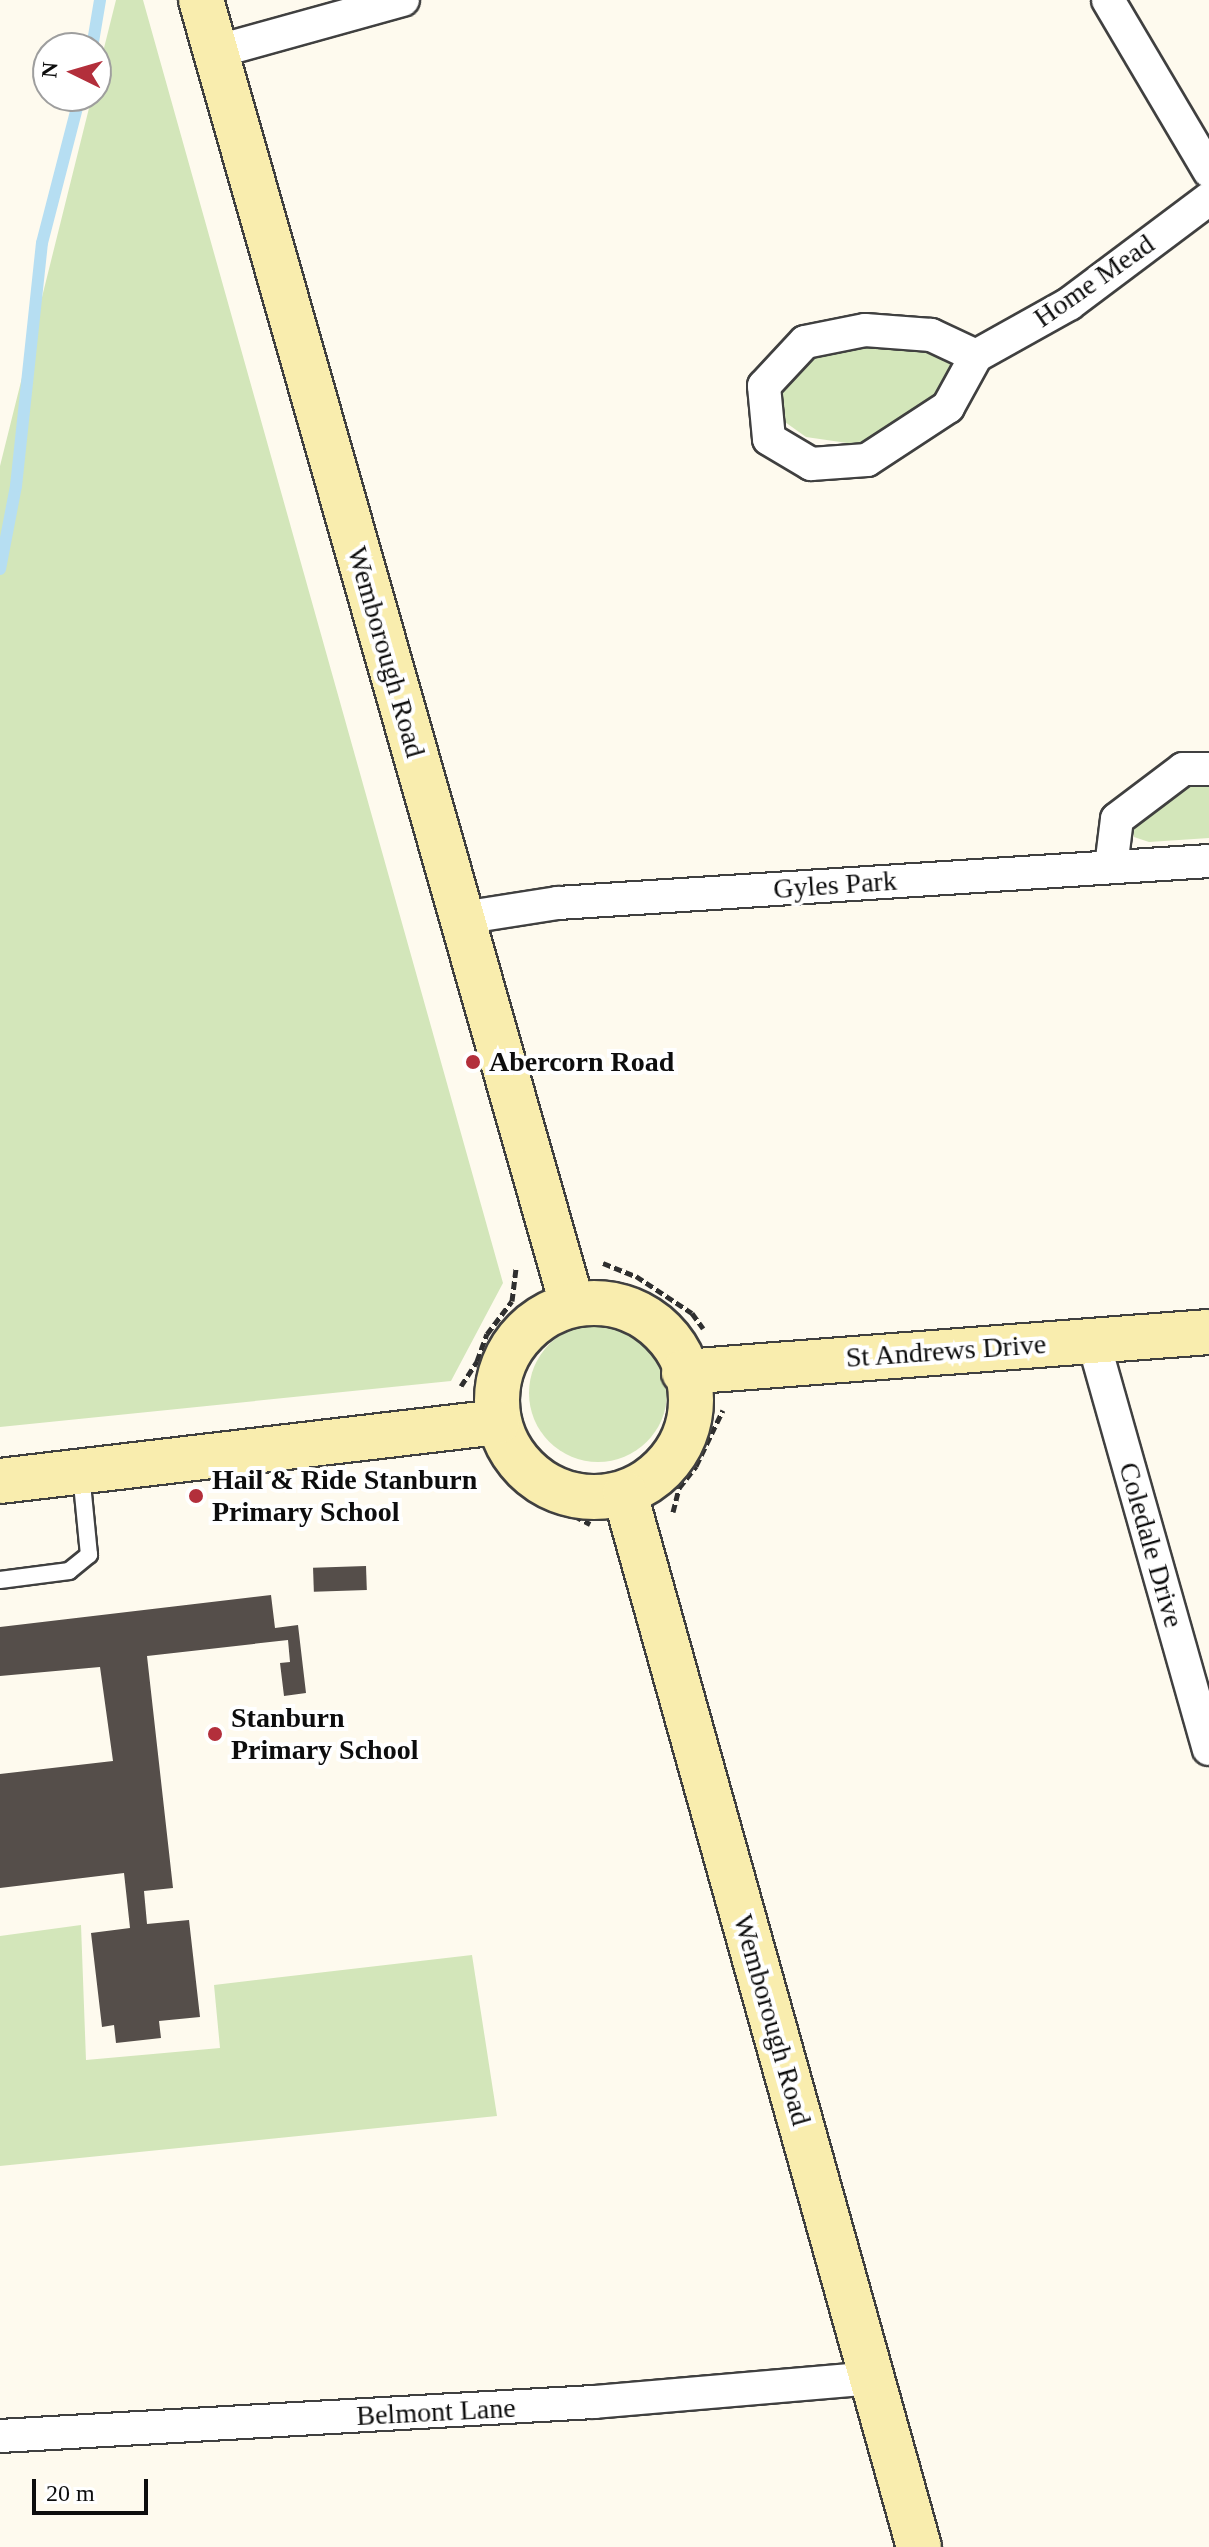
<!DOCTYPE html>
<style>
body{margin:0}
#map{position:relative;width:1209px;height:2547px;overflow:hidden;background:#fefaee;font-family:"Times New Roman",serif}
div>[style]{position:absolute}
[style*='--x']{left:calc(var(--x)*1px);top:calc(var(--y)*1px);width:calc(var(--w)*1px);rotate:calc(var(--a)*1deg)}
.green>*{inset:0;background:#d3e6ba}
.round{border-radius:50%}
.stream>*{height:12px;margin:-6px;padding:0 6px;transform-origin:6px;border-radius:6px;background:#b6def2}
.building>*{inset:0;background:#554e4a;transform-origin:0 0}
.path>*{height:5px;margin-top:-2.5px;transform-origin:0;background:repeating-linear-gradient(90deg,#2f2f2f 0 8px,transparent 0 12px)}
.roads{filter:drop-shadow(2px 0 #404040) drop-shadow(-2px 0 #404040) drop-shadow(0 2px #404040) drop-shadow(0 -2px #404040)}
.lane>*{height:16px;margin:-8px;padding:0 8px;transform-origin:8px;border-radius:8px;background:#fff}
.street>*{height:32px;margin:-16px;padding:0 16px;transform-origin:16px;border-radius:16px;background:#fff}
.secondary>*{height:44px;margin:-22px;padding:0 22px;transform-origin:22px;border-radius:22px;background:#f9edae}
.secondary>.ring{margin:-22px;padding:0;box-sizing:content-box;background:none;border:44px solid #f9edae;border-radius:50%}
.dots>*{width:22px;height:22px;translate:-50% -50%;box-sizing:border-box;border:4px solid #fff;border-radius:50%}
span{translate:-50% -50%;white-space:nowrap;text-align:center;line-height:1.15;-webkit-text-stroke:8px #fff;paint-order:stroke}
.street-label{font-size:28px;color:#0d0d0d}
.poi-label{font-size:28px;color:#0d0d0d;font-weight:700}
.left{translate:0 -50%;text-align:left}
.north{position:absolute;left:32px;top:32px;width:80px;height:80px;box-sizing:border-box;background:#fff;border:2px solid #9e9e9e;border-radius:50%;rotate:275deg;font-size:22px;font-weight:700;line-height:32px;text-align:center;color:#0d0d0d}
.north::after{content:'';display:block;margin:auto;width:28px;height:36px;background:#b32f3b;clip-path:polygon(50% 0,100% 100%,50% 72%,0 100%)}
.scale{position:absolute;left:32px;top:2479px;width:116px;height:36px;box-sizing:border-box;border:4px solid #0d0d0d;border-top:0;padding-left:10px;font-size:24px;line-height:28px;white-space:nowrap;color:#0d0d0d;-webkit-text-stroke:6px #fff;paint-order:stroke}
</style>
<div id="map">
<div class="green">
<i style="clip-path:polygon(116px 0,143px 0,503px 1283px,451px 1381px,0 1427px,0 466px,92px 96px,96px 96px,96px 80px)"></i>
<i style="clip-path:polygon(857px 333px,927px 339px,959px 359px,940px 405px,861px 445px,806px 437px,785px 422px,776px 404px,777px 385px,792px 365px)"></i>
<i style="clip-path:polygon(1209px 779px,1209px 838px,1149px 842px,1134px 837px,1132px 820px,1184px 783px)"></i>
<i class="round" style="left:529px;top:1324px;width:138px;height:138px"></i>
<i style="clip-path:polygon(81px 1925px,86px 2060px,220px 2048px,214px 1985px,472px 1955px,497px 2116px,0 2166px,0 1936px)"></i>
</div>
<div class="stream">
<i style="--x:92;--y:48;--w:49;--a:-80.5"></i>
<i style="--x:0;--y:569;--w:85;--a:-79.1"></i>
<i style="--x:16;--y:486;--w:244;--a:-83.9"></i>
<i style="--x:42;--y:243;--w:152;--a:-75.5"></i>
</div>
<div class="building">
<i style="left:366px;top:1566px;width:24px;height:53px;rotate:88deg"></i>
<i style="clip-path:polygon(271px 1595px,275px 1628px,298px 1625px,306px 1693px,284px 1696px,280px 1663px,290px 1662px,288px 1640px,147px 1656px,173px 1888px,144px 1891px,147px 1924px,189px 1920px,200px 2017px,159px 2021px,161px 2038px,116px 2043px,114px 2025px,102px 2027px,91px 1933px,130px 1928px,124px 1873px,0 1888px,0 1774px,113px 1761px,100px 1667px,0 1676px,0 1627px)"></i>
</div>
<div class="path">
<i style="--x:603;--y:1263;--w:35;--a:22"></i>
<i style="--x:636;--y:1276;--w:67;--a:33.5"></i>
<i style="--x:692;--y:1313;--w:19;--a:54"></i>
<i style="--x:461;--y:1386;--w:30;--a:-57"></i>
<i style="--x:477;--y:1361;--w:29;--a:-70"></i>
<i style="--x:487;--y:1334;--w:41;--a:-52.9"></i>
<i style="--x:512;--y:1301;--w:33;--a:-83"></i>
<i style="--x:495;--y:1465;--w:23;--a:50"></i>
<i style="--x:510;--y:1483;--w:90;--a:27.1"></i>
<i style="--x:673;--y:1512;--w:25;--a:-76"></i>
<i style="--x:679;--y:1488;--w:28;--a:-52"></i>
<i style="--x:696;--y:1466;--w:62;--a:-64.3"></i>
</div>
<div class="roads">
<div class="lane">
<i style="--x:0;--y:1580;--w:70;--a:-7.4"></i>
<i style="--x:69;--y:1571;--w:26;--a:-39"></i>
<i style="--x:89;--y:1555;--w:81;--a:-95.6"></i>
</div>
<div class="street">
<i style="--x:1108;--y:0;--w:199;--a:59.4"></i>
<i style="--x:215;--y:52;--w:195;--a:-15.5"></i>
<i style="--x:976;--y:356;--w:50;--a:-155"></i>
<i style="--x:931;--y:335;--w:66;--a:-175.7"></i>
<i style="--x:865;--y:330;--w:61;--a:168.7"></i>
<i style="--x:805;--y:342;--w:60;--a:133"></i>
<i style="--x:764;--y:386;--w:53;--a:84.6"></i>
<i style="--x:769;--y:439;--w:49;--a:30.8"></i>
<i style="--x:811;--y:464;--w:56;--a:-4.1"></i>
<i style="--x:867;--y:460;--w:97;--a:-33.2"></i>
<i style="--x:948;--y:407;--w:58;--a:-61.2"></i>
<i style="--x:976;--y:356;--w:107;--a:-29.2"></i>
<i style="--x:1069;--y:304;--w:175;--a:-36.9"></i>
<i style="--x:1111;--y:867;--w:48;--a:-82.9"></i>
<i style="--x:1117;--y:819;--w:83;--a:-37.1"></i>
<i style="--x:1183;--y:769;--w:26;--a:0"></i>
<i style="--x:462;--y:918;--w:97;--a:-8.9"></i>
<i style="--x:558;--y:903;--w:652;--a:-3.69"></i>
<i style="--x:1093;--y:1340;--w:425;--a:74.2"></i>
<i style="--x:0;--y:2436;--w:595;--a:-3.28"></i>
<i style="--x:594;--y:2402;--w:279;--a:-4.9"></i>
</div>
<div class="secondary">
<i style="--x:201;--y:0;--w:1356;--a:74.12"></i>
<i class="ring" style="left:497px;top:1303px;width:150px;height:150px"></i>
<i style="--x:684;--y:1372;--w:527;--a:-4.36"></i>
<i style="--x:0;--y:1481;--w:501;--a:-6.76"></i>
<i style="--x:625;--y:1494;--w:1093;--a:74.4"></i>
</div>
</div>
<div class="dots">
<i style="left:473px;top:1062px;background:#b32f3b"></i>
<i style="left:196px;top:1496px;background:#b32f3b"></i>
<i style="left:215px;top:1734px;background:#b32f3b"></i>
</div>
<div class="street-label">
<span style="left:1094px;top:281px;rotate:-35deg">Home Mead</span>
<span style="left:386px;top:652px;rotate:74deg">Wemborough Road</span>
<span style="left:835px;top:885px;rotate:-4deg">Gyles Park</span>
<span style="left:946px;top:1351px;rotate:-4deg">St Andrews Drive</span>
<span style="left:1151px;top:1545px;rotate:74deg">Coledale Drive</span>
<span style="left:772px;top:2020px;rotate:74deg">Wemborough Road</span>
<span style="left:436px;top:2412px;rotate:-3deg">Belmont Lane</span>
</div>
<div class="poi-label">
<span class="left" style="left:489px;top:1062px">Abercorn Road</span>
<span class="left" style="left:212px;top:1496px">Hail &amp; Ride Stanburn<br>Primary School</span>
<span class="left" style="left:231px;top:1734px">Stanburn<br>Primary School</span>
</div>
<div class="north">N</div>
<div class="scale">20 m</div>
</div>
